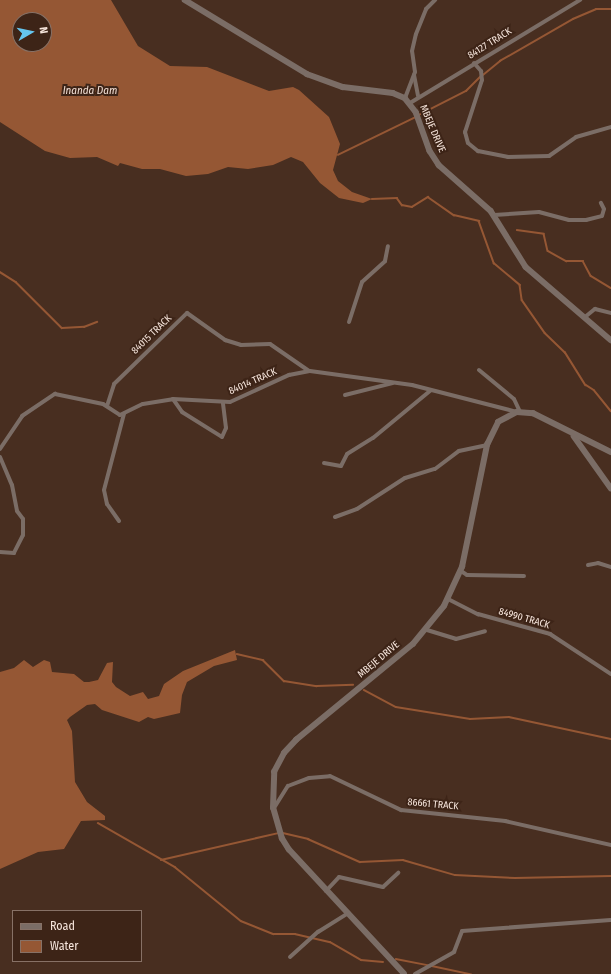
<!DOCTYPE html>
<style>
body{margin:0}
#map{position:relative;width:611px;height:974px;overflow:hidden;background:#482e20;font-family:"Fira Sans Condensed",sans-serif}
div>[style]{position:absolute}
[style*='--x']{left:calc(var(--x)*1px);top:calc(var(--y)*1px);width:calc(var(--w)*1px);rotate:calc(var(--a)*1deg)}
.water>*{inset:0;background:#955734}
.stream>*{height:1.5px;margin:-0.75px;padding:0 0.75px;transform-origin:0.75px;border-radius:0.75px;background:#955734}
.minor>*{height:4px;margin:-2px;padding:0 2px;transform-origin:2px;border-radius:2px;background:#7b6d66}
.tertiary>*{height:5.5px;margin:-2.75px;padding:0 2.75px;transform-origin:2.75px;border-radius:2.75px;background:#7b6d66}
span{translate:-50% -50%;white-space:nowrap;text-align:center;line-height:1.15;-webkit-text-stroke:4px #3d2417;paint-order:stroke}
.street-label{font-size:10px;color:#f6e5dc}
.water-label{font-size:11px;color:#f3e0d6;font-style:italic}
.legend{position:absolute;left:12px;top:910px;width:130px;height:52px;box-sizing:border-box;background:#3d2417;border:1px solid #877166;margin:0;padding:5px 7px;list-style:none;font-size:12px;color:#f6e5dc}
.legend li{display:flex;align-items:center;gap:8px;height:20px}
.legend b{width:20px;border:1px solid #877166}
.north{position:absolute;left:12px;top:12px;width:40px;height:40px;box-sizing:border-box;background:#3d2417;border:1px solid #877166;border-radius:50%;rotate:81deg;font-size:11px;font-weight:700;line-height:16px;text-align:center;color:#f6e5dc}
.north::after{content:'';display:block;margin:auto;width:14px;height:18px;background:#65c5ee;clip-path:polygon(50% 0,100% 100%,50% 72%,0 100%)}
</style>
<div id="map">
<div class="water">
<i style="clip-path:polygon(evenodd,0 0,111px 0,138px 46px,170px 66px,207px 67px,269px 91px,293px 87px,299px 90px,329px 117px,340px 144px,333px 170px,338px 181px,352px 192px,372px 199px,363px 203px,339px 198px,320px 183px,303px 162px,291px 157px,273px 165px,248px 169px,228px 167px,208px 174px,186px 176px,160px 169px,142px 169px,120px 163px,118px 166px,97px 157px,70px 158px,45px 151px,0 122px,0 0,20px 20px,44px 20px,44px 44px,20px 44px,20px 20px)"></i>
<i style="clip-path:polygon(235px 650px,237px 660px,214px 666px,187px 682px,182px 695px,180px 713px,154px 719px,148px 717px,139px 722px,102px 710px,95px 704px,87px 705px,70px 717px,67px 720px,72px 731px,75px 782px,87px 802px,105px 816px,105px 820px,81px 821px,64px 849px,38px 852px,0 869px,0 672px,14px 668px,24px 660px,33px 667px,44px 660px,50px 662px,52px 672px,74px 674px,84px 682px,89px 682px,98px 680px,107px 663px,113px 662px,112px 682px,116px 687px,130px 696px,143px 692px,148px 699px,159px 696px,164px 684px,183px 671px)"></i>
</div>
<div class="stream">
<i style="--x:483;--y:75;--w:22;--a:-39"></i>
<i style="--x:500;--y:61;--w:84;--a:-29.9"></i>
<i style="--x:573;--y:19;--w:25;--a:-23"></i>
<i style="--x:596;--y:9;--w:15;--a:0"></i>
<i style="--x:419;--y:115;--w:53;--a:-27.1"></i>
<i style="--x:466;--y:91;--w:20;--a:-45"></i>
<i style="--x:338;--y:155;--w:87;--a:-26"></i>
<i style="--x:372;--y:199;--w:25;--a:-2"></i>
<i style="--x:397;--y:198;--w:9;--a:54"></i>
<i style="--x:402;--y:205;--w:10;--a:11"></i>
<i style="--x:412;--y:207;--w:19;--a:-32"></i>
<i style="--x:428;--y:197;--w:32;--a:35"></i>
<i style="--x:454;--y:215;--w:26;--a:13"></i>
<i style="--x:479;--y:221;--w:45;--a:70.3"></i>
<i style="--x:494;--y:263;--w:34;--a:40"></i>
<i style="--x:520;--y:285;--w:15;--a:82"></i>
<i style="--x:522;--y:300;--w:40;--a:55.1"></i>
<i style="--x:545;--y:333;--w:28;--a:44"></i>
<i style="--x:565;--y:352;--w:39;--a:58"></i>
<i style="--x:586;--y:385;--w:9;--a:32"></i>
<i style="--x:594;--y:390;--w:27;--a:51"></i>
<i style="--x:517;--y:230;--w:27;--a:8"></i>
<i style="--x:544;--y:234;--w:17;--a:77"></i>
<i style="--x:548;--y:251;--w:21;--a:29"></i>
<i style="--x:566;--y:261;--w:17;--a:0"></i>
<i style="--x:583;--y:261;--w:17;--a:62"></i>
<i style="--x:591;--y:276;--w:23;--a:31"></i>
<i style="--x:0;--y:272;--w:19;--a:32"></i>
<i style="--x:16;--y:282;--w:65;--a:45"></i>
<i style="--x:62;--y:328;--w:22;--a:-3"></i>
<i style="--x:84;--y:327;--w:14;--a:-21"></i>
<i style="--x:237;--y:654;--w:27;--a:13"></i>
<i style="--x:263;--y:660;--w:30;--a:45"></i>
<i style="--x:284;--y:681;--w:33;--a:9"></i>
<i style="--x:317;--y:686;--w:36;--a:-2"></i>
<i style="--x:364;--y:690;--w:36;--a:28"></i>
<i style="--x:396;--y:707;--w:75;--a:9.2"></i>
<i style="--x:470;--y:719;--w:39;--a:-3"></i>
<i style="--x:509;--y:717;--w:104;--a:12.2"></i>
<i style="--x:98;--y:823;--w:89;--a:29.7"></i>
<i style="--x:175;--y:867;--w:85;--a:39.3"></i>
<i style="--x:241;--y:921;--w:35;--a:22"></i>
<i style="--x:274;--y:934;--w:21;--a:0"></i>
<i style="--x:295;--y:934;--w:36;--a:13"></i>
<i style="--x:330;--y:942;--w:36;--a:30"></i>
<i style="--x:361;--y:960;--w:22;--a:5"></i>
<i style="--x:283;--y:833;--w:26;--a:13"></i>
<i style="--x:308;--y:839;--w:57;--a:23.9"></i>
<i style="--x:360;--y:862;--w:43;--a:-2.7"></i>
<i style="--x:403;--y:860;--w:54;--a:16.1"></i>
<i style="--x:455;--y:875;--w:60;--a:2.9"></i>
<i style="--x:515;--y:878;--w:96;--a:-1.2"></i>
<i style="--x:161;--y:860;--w:121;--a:-12.9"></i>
<i style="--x:396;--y:959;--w:33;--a:11"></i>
<i style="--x:432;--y:966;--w:40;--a:12"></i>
</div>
<div class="minor">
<i style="--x:474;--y:63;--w:11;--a:49"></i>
<i style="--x:481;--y:71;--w:9;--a:84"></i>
<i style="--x:482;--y:80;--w:55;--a:108.1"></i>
<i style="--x:465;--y:132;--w:11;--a:75"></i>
<i style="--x:468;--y:143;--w:13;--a:39"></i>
<i style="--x:478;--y:151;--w:31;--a:11"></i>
<i style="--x:508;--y:157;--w:41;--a:-1.4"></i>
<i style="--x:549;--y:156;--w:33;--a:-35"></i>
<i style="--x:576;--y:137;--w:36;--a:-16"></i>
<i style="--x:414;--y:75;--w:21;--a:79"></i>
<i style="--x:405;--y:98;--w:28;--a:-69"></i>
<i style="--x:415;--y:72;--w:21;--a:-98"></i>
<i style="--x:412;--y:51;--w:17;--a:-77"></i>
<i style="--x:416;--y:34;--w:27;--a:-68"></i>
<i style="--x:426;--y:9;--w:13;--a:-45"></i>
<i style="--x:410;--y:103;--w:199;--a:-31.2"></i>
<i style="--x:494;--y:215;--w:45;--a:-3.8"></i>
<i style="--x:539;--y:212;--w:31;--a:15"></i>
<i style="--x:569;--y:220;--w:17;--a:0"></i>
<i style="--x:586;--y:220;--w:16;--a:-14"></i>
<i style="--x:602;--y:216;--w:7;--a:-74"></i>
<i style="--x:604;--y:209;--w:7;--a:-117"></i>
<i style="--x:585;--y:317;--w:13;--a:-39"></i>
<i style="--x:595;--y:309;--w:16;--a:14"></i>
<i style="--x:349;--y:322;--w:42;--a:-72"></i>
<i style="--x:362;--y:282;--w:31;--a:-42"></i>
<i style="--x:385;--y:261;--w:15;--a:-79"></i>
<i style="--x:479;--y:370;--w:45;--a:39.6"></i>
<i style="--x:514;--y:399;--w:14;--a:65"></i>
<i style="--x:345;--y:395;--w:49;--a:-14"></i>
<i style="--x:173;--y:399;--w:16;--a:55"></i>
<i style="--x:182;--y:412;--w:47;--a:32"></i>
<i style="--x:222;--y:437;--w:10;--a:-66"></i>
<i style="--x:226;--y:428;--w:25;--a:-97"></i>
<i style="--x:107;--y:406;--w:23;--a:-72"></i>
<i style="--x:114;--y:384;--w:102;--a:-44.2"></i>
<i style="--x:187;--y:313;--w:47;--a:35.4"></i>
<i style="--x:225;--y:340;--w:17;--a:17"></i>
<i style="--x:241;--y:345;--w:29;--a:-2"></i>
<i style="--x:270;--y:344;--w:47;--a:34.7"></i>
<i style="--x:0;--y:449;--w:40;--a:-56"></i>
<i style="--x:22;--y:416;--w:40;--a:-34"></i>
<i style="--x:55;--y:394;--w:49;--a:11.8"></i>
<i style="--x:103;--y:404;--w:20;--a:33"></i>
<i style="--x:120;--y:415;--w:25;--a:-26"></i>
<i style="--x:143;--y:404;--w:30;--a:-9"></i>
<i style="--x:173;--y:399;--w:57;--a:3"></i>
<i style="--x:230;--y:402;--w:65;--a:-24.6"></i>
<i style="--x:289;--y:375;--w:21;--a:-11"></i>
<i style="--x:310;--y:371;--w:103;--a:7.8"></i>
<i style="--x:412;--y:385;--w:108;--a:14.4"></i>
<i style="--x:0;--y:457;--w:30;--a:67"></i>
<i style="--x:12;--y:485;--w:26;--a:79"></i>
<i style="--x:17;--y:511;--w:10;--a:53"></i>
<i style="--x:23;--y:519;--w:16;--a:90"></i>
<i style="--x:23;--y:535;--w:20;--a:117"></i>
<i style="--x:14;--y:553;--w:14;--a:-176"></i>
<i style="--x:324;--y:463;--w:17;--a:10"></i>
<i style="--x:341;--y:466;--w:13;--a:-63"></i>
<i style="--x:347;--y:454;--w:31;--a:-32"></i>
<i style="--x:373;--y:438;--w:75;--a:-39.6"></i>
<i style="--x:335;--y:517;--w:23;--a:-20"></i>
<i style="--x:357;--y:509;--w:57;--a:-32.9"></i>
<i style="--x:405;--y:478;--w:31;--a:-17"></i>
<i style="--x:435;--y:469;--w:30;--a:-37"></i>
<i style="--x:459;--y:451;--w:29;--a:-12"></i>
<i style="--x:119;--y:521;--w:21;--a:-125"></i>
<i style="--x:107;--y:504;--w:14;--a:-102"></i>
<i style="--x:104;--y:490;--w:79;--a:-75.3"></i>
<i style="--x:588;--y:565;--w:10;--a:-11"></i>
<i style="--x:598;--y:563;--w:14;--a:17"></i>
<i style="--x:461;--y:571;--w:7;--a:34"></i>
<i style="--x:467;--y:575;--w:57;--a:1"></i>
<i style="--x:448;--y:599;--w:34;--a:27"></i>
<i style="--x:478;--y:614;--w:75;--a:15.5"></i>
<i style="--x:550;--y:634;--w:73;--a:33.3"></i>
<i style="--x:427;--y:630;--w:30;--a:17"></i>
<i style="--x:456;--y:639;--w:30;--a:-15"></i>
<i style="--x:274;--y:808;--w:26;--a:-58"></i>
<i style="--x:288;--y:786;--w:22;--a:-21"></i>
<i style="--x:309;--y:778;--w:21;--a:-5"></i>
<i style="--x:330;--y:776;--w:79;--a:25.6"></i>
<i style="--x:401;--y:810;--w:105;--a:6"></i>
<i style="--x:505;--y:821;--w:109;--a:12.8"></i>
<i style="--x:326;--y:891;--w:19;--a:-47"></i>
<i style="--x:339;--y:877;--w:45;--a:12.8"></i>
<i style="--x:383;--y:887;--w:21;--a:-43"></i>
<i style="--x:290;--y:957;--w:38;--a:-42"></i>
<i style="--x:318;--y:932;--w:36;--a:-32"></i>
<i style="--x:415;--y:974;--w:45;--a:-29.4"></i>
<i style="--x:454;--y:952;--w:22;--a:-69"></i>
<i style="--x:462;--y:931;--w:149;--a:-4.2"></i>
</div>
<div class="tertiary">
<i style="--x:185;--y:0;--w:143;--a:31.2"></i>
<i style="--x:307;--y:74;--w:38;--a:20"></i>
<i style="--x:343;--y:87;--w:50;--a:6.8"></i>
<i style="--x:393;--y:93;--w:13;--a:23"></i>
<i style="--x:405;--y:98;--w:18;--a:52"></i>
<i style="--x:416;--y:112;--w:41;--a:70.3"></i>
<i style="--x:430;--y:151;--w:17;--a:57"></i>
<i style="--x:439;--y:165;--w:69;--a:41.5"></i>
<i style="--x:491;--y:211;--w:66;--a:58"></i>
<i style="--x:526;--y:267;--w:112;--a:40.7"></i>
<i style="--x:574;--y:436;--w:64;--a:54.6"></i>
<i style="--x:404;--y:974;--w:169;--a:-132.8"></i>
<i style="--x:289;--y:850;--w:13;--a:-122"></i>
<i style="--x:282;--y:839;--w:32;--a:-106"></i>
<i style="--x:273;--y:808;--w:36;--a:-88"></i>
<i style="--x:274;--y:772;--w:21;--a:-62"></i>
<i style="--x:284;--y:753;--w:18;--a:-47"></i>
<i style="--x:296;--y:740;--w:151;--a:-39.4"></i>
<i style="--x:413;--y:644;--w:49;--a:-50.8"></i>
<i style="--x:444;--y:606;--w:43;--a:-65.2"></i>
<i style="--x:462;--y:567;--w:125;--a:-78.4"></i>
<i style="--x:487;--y:445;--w:25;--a:-64"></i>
<i style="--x:498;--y:422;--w:21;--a:-28"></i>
<i style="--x:517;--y:412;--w:16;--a:4"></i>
<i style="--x:533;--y:413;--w:87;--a:26.6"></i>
</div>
<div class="street-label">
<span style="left:490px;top:44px;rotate:-32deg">84127 TRACK</span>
<span style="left:432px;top:129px;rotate:67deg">MBEJE DRIVE</span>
<span style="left:152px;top:335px;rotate:-44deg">84015 TRACK</span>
<span style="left:253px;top:382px;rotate:-24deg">84014 TRACK</span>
<span style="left:524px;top:619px;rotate:16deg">84990 TRACK</span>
<span style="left:379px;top:660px;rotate:-40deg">MBEJE DRIVE</span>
<span style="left:433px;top:805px;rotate:5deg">86661 TRACK</span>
</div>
<div class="water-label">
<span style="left:90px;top:91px">Inanda Dam</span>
</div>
<ul class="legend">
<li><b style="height:5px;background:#7b6d66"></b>Road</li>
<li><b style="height:11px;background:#955734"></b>Water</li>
</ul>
<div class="north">N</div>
</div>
